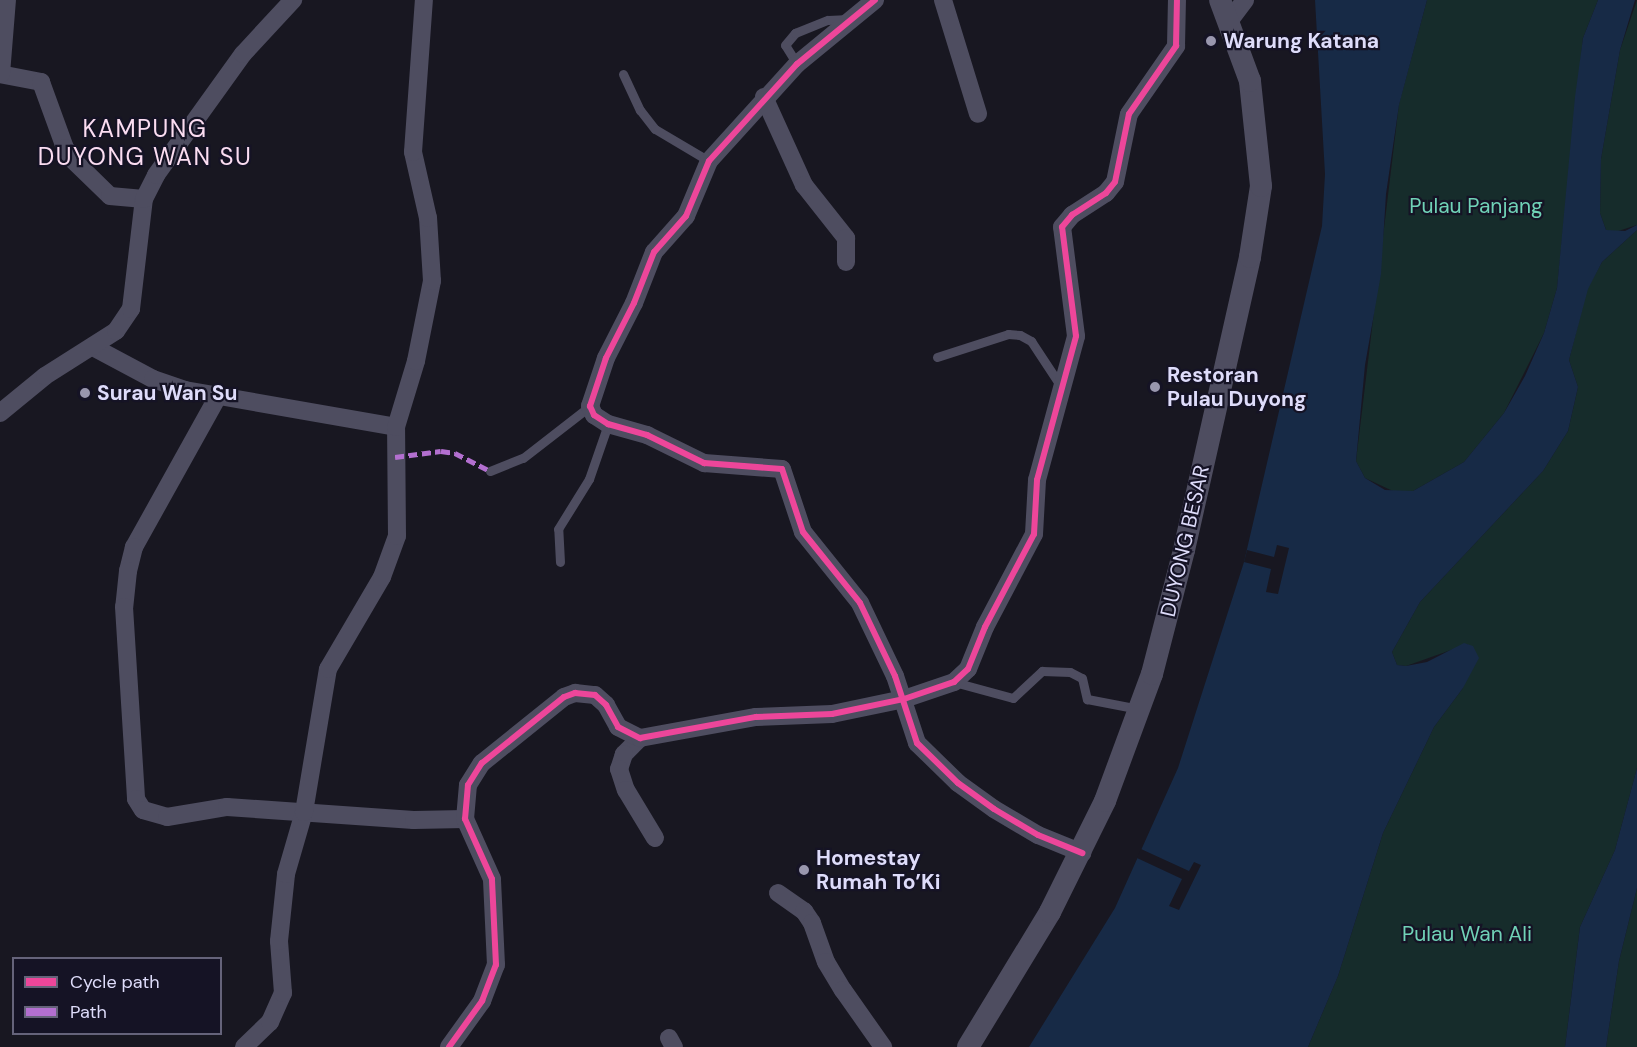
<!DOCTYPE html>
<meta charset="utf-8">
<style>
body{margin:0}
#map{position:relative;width:1637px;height:1047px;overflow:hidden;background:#181721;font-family:"DM Sans",sans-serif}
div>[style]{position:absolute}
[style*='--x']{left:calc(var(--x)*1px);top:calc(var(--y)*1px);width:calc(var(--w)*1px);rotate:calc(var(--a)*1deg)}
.green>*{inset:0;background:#162c2b}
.water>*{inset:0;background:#172a46}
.pier>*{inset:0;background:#181721}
.service>*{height:9px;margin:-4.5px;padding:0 4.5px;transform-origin:4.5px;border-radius:4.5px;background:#4e4d60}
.minor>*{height:18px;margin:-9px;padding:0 9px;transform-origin:9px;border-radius:9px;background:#4e4d60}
.tertiary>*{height:22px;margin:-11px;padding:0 11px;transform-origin:11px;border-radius:11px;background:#4e4d60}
.quiet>*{height:4.5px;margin-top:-2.25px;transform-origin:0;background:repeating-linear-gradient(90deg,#b36fd0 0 9px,transparent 0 13.5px)}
.cycleway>*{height:6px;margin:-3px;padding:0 3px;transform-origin:3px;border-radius:3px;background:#ed469a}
.dots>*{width:16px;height:16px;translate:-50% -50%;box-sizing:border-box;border:3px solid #151325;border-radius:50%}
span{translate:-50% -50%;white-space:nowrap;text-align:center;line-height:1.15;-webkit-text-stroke:4.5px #151325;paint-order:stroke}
.poi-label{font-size:21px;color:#dedcfa;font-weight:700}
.left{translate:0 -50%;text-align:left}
.park-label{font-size:21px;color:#70d2b7}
.street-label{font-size:21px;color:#dedcfa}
.quarter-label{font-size:24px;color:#fbddf1;letter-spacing:1.5px}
.legend{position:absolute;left:12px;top:957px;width:210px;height:78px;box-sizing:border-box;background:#151325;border:2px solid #65637a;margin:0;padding:8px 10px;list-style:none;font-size:18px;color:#dedcfa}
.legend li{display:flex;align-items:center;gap:12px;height:30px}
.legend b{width:30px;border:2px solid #65637a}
</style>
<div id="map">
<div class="green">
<i style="clip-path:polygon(1427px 0,1598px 0,1583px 38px,1557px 288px,1544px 333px,1504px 413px,1464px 462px,1413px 491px,1395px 492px,1365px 478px,1356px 461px,1399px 104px)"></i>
<i style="clip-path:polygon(1637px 0,1637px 225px,1612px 233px,1606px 230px,1600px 213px,1601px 159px,1620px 50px)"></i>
<i style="clip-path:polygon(1637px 230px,1637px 768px,1615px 850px,1580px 927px,1565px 1047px,1308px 1047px,1338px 976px,1383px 833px,1434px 727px,1463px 688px,1468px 644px,1406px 666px,1397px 665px,1392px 652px,1420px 602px,1543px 471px,1568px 431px,1578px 387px,1569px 360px,1587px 289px,1602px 262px)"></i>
<i style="clip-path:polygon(1637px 888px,1637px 1047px,1606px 1047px,1619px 961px)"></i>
</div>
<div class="water">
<i style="clip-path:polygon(1315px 0,1427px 0,1399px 105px,1386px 194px,1381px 274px,1365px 365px,1356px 461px,1365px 478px,1385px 490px,1413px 491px,1464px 462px,1504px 413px,1525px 376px,1544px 333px,1557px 288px,1575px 97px,1583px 38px,1598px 0,1635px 0,1620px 50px,1601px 159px,1600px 213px,1606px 230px,1625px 231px,1637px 225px,1637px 230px,1602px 262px,1588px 289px,1569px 360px,1578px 387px,1568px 431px,1543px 471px,1420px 602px,1392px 652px,1397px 665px,1406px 666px,1427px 662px,1464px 643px,1473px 646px,1479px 658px,1463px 688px,1434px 727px,1383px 833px,1338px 976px,1308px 1047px,1029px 1047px,1115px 908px,1178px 768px,1244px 562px,1322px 226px,1325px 174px)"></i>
<i style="clip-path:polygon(1637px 768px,1637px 888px,1619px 961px,1606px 1047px,1565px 1047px,1580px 927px,1615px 850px)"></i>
</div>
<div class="pier">
<i style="clip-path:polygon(1277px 545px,1289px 548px,1278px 594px,1266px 592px,1271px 569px,1244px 562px,1247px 550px,1274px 557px)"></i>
<i style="clip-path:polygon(1141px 849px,1189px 871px,1194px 862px,1201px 865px,1179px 910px,1169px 906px,1182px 879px,1137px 858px)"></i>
</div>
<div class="service">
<i style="--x:797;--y:64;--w:22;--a:-122"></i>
<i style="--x:785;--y:45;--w:16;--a:-50"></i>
<i style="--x:795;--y:33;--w:35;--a:-22"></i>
<i style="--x:828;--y:20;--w:21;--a:-3"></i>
<i style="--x:623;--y:74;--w:40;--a:65"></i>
<i style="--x:640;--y:110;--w:24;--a:52"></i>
<i style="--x:655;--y:129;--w:63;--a:30.7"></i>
<i style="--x:937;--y:357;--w:75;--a:-17.9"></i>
<i style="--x:1008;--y:334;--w:12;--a:5"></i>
<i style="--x:1020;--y:335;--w:13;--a:29"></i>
<i style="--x:1031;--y:341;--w:56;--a:56.6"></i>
<i style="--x:490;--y:471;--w:35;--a:-22"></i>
<i style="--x:523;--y:458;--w:85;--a:-37.8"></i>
<i style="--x:560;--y:562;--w:33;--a:-93"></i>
<i style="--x:558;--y:529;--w:59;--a:-58.2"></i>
<i style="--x:589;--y:479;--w:58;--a:-70.9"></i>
<i style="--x:954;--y:682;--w:61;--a:15.2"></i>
<i style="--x:1013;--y:698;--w:40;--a:-43"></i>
<i style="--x:1042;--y:671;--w:28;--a:2"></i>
<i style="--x:1070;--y:672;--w:13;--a:27"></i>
<i style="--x:1082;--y:678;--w:22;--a:77"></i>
<i style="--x:1087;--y:699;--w:53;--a:10.9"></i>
</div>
<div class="minor">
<i style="--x:875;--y:0;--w:101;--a:140.6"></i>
<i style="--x:797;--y:64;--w:131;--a:132.2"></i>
<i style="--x:709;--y:161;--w:60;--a:112.7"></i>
<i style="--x:686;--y:216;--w:48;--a:131.6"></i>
<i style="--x:654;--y:252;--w:55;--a:111.4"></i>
<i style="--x:634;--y:303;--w:62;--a:117"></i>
<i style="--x:606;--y:358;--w:51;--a:108.4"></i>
<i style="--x:590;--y:406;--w:10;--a:66"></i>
<i style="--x:594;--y:415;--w:17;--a:33"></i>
<i style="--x:608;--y:424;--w:41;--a:15.8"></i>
<i style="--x:647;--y:435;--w:64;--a:26.2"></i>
<i style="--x:704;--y:463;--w:78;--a:4.4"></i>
<i style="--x:782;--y:469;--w:66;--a:71.6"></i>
<i style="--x:803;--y:532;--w:91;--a:51.2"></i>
<i style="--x:860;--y:603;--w:81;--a:64.4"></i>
<i style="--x:895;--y:676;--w:71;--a:71.8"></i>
<i style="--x:917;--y:743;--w:57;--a:44.3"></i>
<i style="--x:958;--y:783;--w:44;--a:35.8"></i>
<i style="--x:994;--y:809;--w:51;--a:30.6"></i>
<i style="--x:1038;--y:835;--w:48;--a:22.2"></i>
<i style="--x:943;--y:0;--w:119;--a:72.9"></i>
<i style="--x:1230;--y:20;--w:25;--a:-53"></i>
<i style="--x:0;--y:74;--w:42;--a:11"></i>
<i style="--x:41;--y:82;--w:70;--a:70"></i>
<i style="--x:65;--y:148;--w:16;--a:55"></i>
<i style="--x:74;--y:161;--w:50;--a:44.2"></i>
<i style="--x:110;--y:196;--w:34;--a:5"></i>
<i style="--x:1;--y:74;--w:74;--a:-85.4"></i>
<i style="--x:764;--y:97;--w:97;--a:65.6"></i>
<i style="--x:804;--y:185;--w:68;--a:51.6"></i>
<i style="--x:846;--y:238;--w:24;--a:90"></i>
<i style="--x:93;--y:347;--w:68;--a:28.1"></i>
<i style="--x:153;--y:379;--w:34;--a:19"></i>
<i style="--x:185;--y:390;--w:214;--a:9.9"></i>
<i style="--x:217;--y:398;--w:171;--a:119.1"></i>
<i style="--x:134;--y:547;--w:25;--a:104"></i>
<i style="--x:128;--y:571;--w:36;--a:96"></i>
<i style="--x:124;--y:607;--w:192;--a:86.4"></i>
<i style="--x:136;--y:799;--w:13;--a:58"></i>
<i style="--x:143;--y:810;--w:25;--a:16"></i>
<i style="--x:167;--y:817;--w:61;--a:-9.5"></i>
<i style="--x:227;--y:807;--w:187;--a:4"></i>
<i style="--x:414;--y:820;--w:51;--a:-1.1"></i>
<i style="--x:0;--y:413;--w:58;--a:-39.4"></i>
<i style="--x:45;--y:376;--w:84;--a:-32.4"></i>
<i style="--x:116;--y:331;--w:27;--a:-56"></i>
<i style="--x:131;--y:309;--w:111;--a:-83.3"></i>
<i style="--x:144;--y:199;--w:27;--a:-63"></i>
<i style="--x:156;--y:175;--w:149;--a:-54.3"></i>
<i style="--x:243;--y:54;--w:74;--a:-47.2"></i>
<i style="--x:640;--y:738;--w:23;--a:135"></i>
<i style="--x:624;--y:754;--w:16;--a:108"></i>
<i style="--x:619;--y:769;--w:22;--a:72"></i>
<i style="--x:626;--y:790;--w:56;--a:58.9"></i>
<i style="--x:778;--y:893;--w:32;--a:35"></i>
<i style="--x:804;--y:911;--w:14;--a:56"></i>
<i style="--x:812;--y:923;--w:41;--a:70.3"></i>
<i style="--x:826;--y:962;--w:33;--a:59"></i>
<i style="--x:843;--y:990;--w:70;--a:54.9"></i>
<i style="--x:669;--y:1038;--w:10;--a:61"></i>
<i style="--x:244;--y:1047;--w:36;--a:-44"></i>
<i style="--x:270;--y:1022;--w:32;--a:-66"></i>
<i style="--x:283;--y:993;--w:52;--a:-94.4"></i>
<i style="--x:279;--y:941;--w:67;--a:-84"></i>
<i style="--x:286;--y:874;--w:65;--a:-73.8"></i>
<i style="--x:304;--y:812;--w:145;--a:-80.5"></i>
<i style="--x:328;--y:669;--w:107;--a:-59.6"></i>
<i style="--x:382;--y:577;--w:44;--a:-69.9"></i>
<i style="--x:397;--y:536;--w:109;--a:-90.5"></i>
<i style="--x:396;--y:427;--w:69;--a:-73.1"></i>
<i style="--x:416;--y:361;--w:82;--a:-78.7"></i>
<i style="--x:432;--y:281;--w:63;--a:-93.6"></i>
<i style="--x:428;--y:218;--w:68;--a:-102.8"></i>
<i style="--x:413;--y:152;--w:152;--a:-85.9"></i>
<i style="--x:449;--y:1047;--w:57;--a:-54.3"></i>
<i style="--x:482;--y:1001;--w:39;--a:-69"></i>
<i style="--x:496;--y:965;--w:86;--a:-92.7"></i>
<i style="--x:492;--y:879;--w:66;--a:-114.2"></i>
<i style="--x:465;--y:819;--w:34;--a:-85"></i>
<i style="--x:468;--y:785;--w:26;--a:-58"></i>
<i style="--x:482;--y:763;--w:105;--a:-38.8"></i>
<i style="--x:564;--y:697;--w:12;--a:-20"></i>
<i style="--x:575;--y:693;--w:20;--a:6"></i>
<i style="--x:595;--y:695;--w:15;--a:42"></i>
<i style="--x:606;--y:705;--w:25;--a:61"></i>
<i style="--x:618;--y:727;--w:25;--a:27"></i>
<i style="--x:640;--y:738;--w:118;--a:-10.3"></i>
<i style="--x:756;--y:717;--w:76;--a:-2.3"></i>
<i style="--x:832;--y:714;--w:74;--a:-11.8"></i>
<i style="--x:904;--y:699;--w:53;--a:-18.8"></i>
<i style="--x:954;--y:682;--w:19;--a:-43"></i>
<i style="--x:968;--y:669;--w:45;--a:-68"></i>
<i style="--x:985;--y:627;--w:105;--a:-62.2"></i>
<i style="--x:1034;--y:534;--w:54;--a:-86.8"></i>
<i style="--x:1037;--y:480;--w:149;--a:-74.8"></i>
<i style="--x:1076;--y:336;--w:110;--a:-97.3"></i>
<i style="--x:1062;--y:227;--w:16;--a:-50"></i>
<i style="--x:1072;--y:215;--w:40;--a:-32.9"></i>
<i style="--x:1106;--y:193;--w:14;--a:-51"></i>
<i style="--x:1115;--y:182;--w:69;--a:-78.4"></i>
<i style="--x:1129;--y:114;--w:83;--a:-55.3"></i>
<i style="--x:1176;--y:46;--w:46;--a:-88.8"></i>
</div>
<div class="tertiary">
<i style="--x:968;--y:1047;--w:158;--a:-58.7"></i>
<i style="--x:1050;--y:912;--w:124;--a:-63.6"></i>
<i style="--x:1105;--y:801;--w:135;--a:-69.7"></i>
<i style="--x:1152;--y:674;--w:128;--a:-75.5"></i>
<i style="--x:1184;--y:550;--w:300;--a:-77.3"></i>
<i style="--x:1250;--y:257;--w:72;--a:-81.2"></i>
<i style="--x:1261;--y:186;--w:106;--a:-96"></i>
<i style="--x:1250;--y:81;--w:86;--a:-110.3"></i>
</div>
<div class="quiet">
<i style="--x:395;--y:457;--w:46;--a:-7.4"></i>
<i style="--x:441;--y:451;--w:14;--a:8"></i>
<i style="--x:455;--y:453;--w:39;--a:27"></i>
</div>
<div class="cycleway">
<i style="--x:875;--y:0;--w:101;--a:140.6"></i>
<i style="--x:797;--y:64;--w:131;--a:132.2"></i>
<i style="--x:709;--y:161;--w:60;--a:112.7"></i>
<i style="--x:686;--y:216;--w:48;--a:131.6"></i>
<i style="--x:654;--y:252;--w:55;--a:111.4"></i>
<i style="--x:634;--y:303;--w:62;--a:117"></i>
<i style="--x:606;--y:358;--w:51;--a:108.4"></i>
<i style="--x:590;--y:406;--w:10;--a:66"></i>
<i style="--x:594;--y:415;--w:17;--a:33"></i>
<i style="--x:608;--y:424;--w:41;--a:15.8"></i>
<i style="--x:647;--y:435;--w:64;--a:26.2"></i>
<i style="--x:704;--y:463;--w:78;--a:4.4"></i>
<i style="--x:782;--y:469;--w:66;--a:71.6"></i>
<i style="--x:803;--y:532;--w:91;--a:51.2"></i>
<i style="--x:860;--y:603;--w:81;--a:64.4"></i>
<i style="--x:895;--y:676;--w:71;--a:71.8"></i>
<i style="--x:917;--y:743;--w:57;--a:44.3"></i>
<i style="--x:958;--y:783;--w:44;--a:35.8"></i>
<i style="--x:994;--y:809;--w:51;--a:30.6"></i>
<i style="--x:1038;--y:835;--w:48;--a:22.2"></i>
<i style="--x:449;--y:1047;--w:57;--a:-54.3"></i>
<i style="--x:482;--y:1001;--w:39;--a:-69"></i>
<i style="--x:496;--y:965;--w:86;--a:-92.7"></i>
<i style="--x:492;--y:879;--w:66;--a:-114.2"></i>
<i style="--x:465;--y:819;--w:34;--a:-85"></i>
<i style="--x:468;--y:785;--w:26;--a:-58"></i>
<i style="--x:482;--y:763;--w:105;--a:-38.8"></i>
<i style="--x:564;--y:697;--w:12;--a:-20"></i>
<i style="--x:575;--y:693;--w:20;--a:6"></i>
<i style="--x:595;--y:695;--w:15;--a:42"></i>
<i style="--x:606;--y:705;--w:25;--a:61"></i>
<i style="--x:618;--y:727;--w:25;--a:27"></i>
<i style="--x:640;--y:738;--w:118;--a:-10.3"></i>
<i style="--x:756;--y:717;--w:76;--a:-2.3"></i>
<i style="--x:832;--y:714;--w:74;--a:-11.8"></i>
<i style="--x:904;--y:699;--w:53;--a:-18.8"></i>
<i style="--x:954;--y:682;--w:19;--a:-43"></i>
<i style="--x:968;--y:669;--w:45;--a:-68"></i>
<i style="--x:985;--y:627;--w:105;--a:-62.2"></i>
<i style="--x:1034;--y:534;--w:54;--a:-86.8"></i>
<i style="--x:1037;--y:480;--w:149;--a:-74.8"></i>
<i style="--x:1076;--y:336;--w:110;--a:-97.3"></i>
<i style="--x:1062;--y:227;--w:16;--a:-50"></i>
<i style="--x:1072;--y:215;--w:40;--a:-32.9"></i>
<i style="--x:1106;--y:193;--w:14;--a:-51"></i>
<i style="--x:1115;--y:182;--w:69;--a:-78.4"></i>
<i style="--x:1129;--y:114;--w:83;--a:-55.3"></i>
<i style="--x:1176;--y:46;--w:46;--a:-88.8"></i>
</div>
<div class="dots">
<i style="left:1211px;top:41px;background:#9997ae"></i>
<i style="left:1155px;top:387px;background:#9997ae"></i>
<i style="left:85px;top:393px;background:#9997ae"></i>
<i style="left:804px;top:870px;background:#9997ae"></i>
</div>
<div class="poi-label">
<span class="left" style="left:1223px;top:41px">Warung Katana</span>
<span class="left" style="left:1167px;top:387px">Restoran<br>Pulau Duyong</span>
<span class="left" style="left:97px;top:393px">Surau Wan Su</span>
<span class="left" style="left:816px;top:870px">Homestay<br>Rumah To’Ki</span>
</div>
<div class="park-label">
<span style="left:1476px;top:206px">Pulau Panjang</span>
<span style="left:1467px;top:934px">Pulau Wan Ali</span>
</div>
<div class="street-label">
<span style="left:1185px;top:541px;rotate:-77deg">DUYONG BESAR</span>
</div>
<div class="quarter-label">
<span style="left:145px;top:143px">KAMPUNG<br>DUYONG WAN SU</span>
</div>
<ul class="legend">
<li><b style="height:8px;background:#ed469a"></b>Cycle path</li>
<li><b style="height:8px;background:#b36fd0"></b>Path</li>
</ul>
</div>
